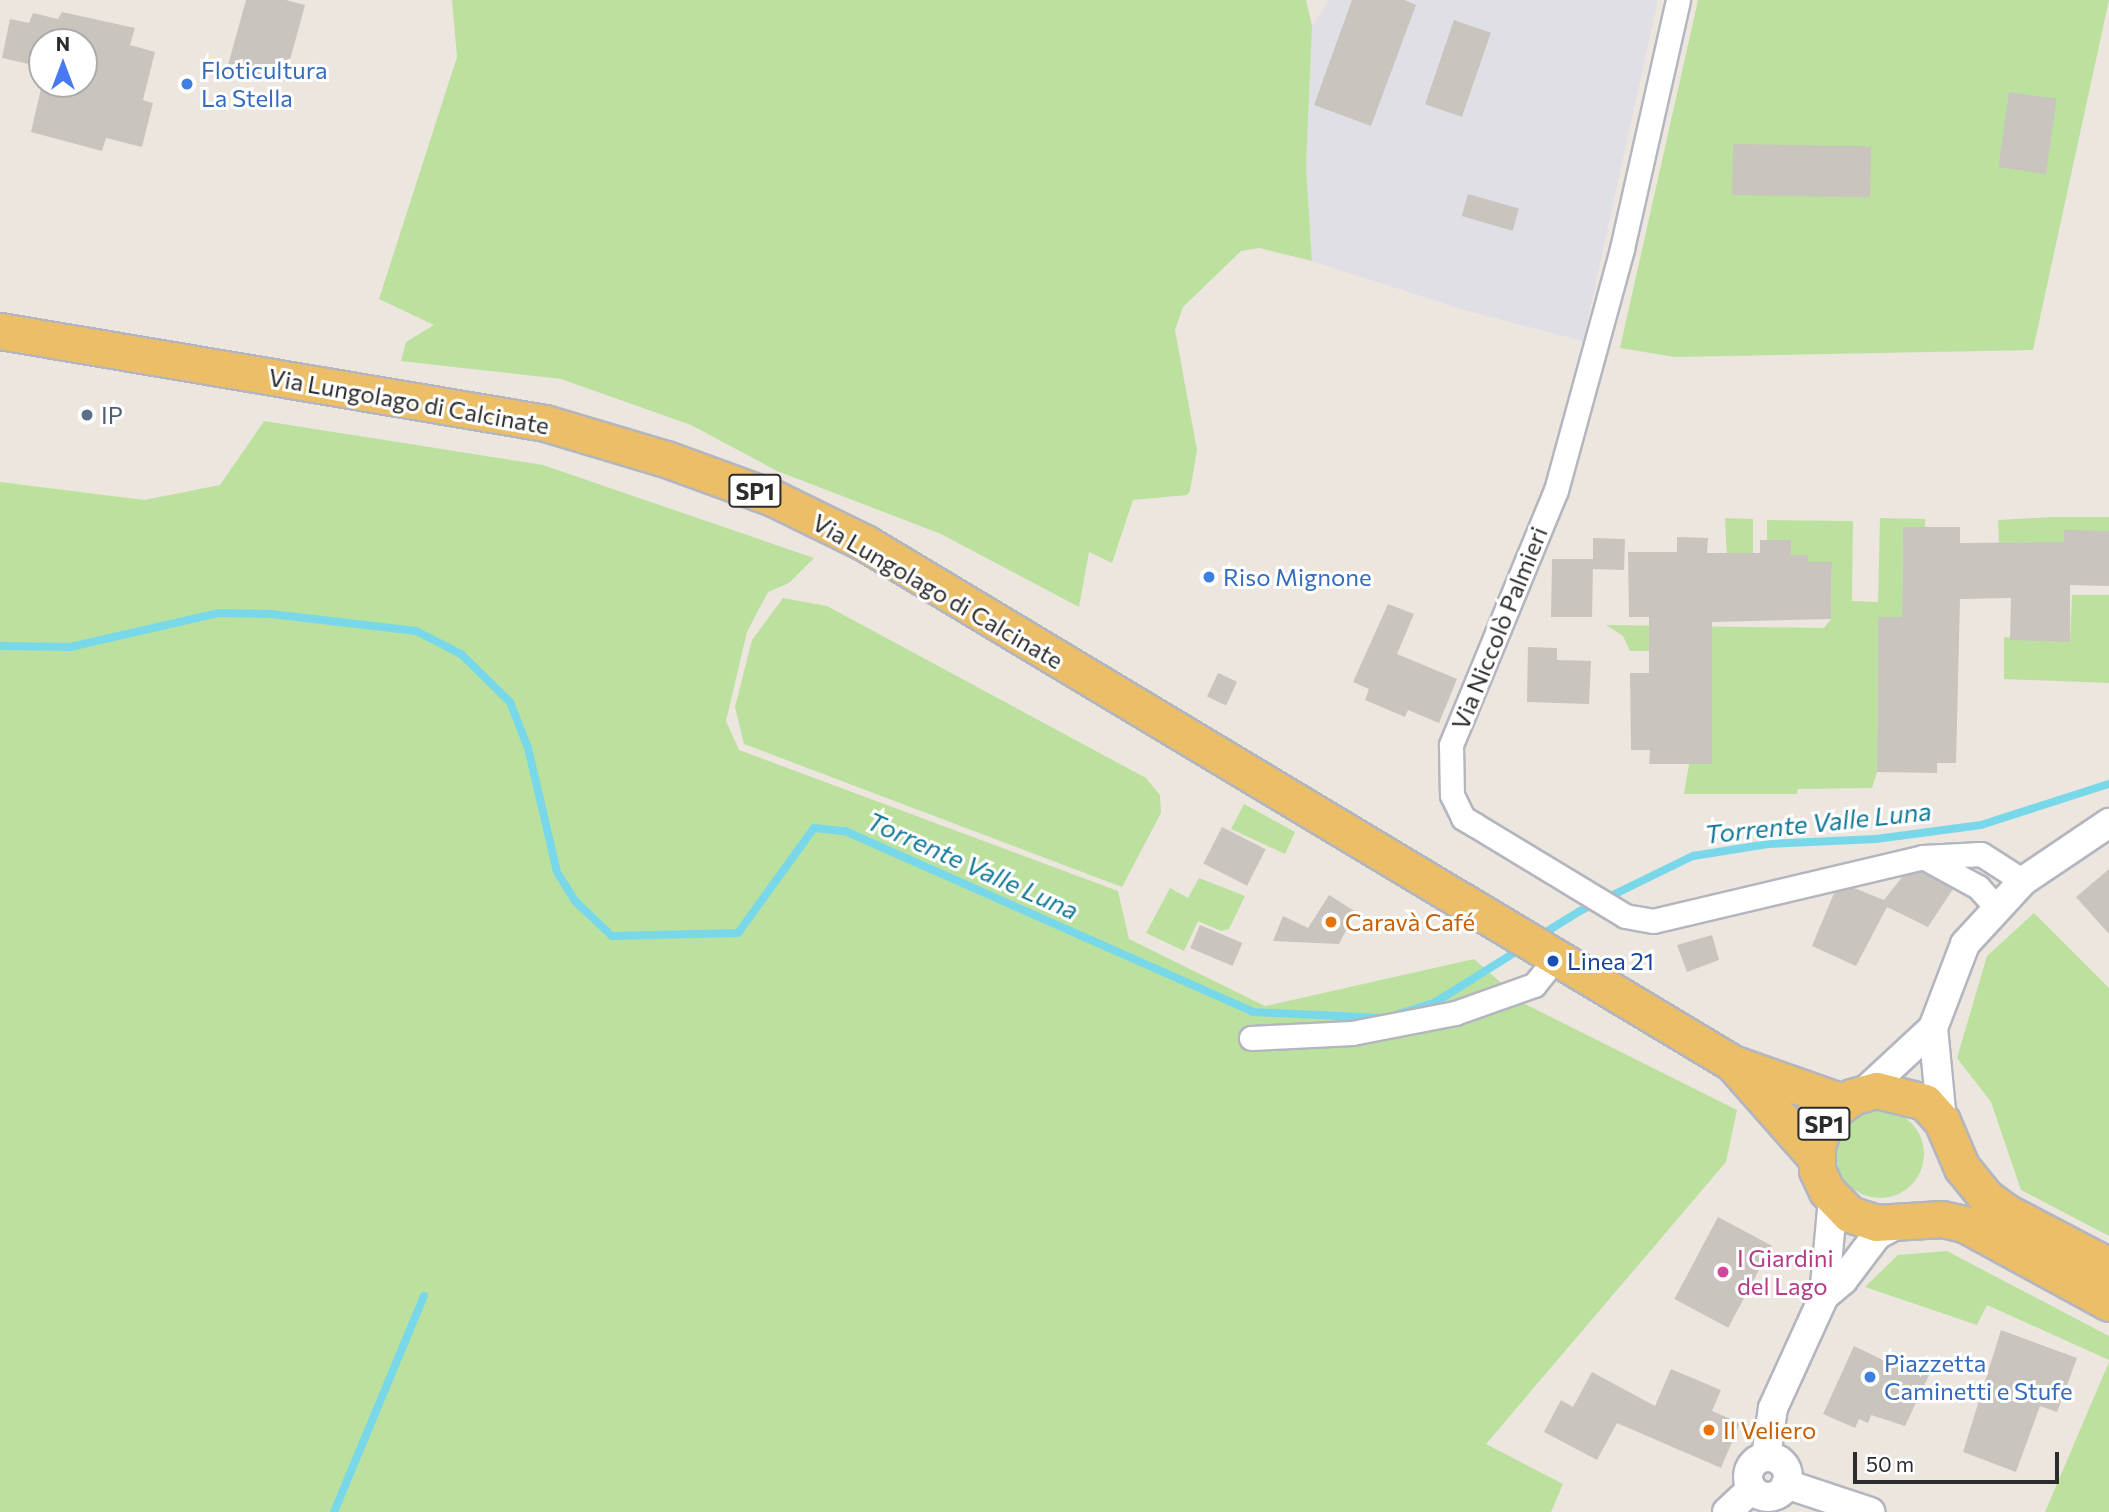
<!DOCTYPE html>
<meta charset="utf-8">
<style>
body{margin:0}
#map{position:relative;width:2109px;height:1512px;overflow:hidden;background:#ede6df;font-family:Commissioner,sans-serif}
div>[style]{position:absolute}
[style*='--x']{left:calc(var(--x)*1px);top:calc(var(--y)*1px);width:calc(var(--w)*1px);rotate:calc(var(--a)*1deg)}
.industrial>*{inset:0;background:#e1dfe6}
.green>*{inset:0;background:#bce19f}
.round{border-radius:50%}
.stream>*{height:8px;margin:-4px;padding:0 4px;transform-origin:4px;border-radius:4px;background:#78d8ea}
.building>*{inset:0;background:#c9c4be;transform-origin:0 0}
.roads{filter:drop-shadow(2px 0 #b3b6bf) drop-shadow(-2px 0 #b3b6bf) drop-shadow(0 2px #b3b6bf) drop-shadow(0 -2px #b3b6bf)}
.minor>*{height:23px;margin:-11.5px;padding:0 11.5px;transform-origin:11.5px;border-radius:11.5px;background:#fff}
.tertiary>*{height:28px;margin:-14px;padding:0 14px;transform-origin:14px;border-radius:14px;background:#fff}
.tertiary>.ring{margin:-14px;padding:0;box-sizing:content-box;background:none;border:28px solid #fff;border-radius:50%}
.primary>*{height:35px;margin:-17.5px;padding:0 17.5px;transform-origin:17.5px;border-radius:17.5px;background:#ebbe67}
.dots>*{width:19px;height:19px;translate:-50% -50%;box-sizing:border-box;border:4px solid #fff;border-radius:50%}
span{translate:-50% -50%;white-space:nowrap;text-align:center;line-height:1.15;-webkit-text-stroke:6px #fff;paint-order:stroke}
.shield-label span{padding:2px 5px;background:#fff;border:2px solid;border-radius:5px;-webkit-text-stroke-width:0}
.shield-label{font-size:23px;color:#2c2c2c;font-weight:700}
.shop-label{font-size:24px;color:#366cbe}
.left{translate:0 -50%;text-align:left}
.street-label{font-size:24px;color:#2c2c2c}
.service-label{font-size:24px;color:#4e5e75}
.food-label{font-size:24px;color:#c56008}
.transit-label{font-size:24px;color:#164399}
.hotel-label{font-size:24px;color:#b23c85}
.water-label{font-size:26px;color:#147999;font-style:italic}
.north{position:absolute;left:28px;top:28px;width:70px;height:70px;box-sizing:border-box;background:#fff;border:2px solid #ababab;border-radius:50%;rotate:0deg;font-size:19px;font-weight:700;line-height:28px;text-align:center;color:#2c2c2c}
.north::after{content:'';display:block;margin:auto;width:24px;height:32px;background:#477af2;clip-path:polygon(50% 0,100% 100%,50% 72%,0 100%)}
.scale{position:absolute;left:1853px;top:1452px;width:206px;height:32px;box-sizing:border-box;border:4px solid #2c2c2c;border-top:0;padding-left:9px;font-size:21px;line-height:24px;white-space:nowrap;color:#2c2c2c;-webkit-text-stroke:5px #fff;paint-order:stroke}
</style>
<div id="map">
<div class="industrial">
<i style="clip-path:polygon(1329px 0,1658px 0,1583px 341px,1464px 310px,1312px 261px,1306px 168px,1312px 26px)"></i>
</div>
<div class="green">
<i style="clip-path:polygon(452px 0,1306px 0,1312px 26px,1306px 168px,1312px 261px,1259px 248px,1241px 251px,1183px 307px,1175px 330px,1197px 450px,1190px 491px,1187px 495px,1133px 500px,1112px 563px,1089px 552px,1079px 607px,941px 534px,777px 471px,691px 425px,561px 379px,401px 361px,406px 342px,434px 325px,379px 299px,457px 57px)"></i>
<i style="clip-path:polygon(1698px 0,2109px 0,2033px 350px,1675px 357px,1620px 348px)"></i>
<i style="clip-path:polygon(264px 421px,543px 465px,814px 558px,789px 583px,768px 592px,747px 632px,726px 721px,739px 750px,1118px 891px,1129px 939px,1265px 1006px,1474px 959px,1525px 1004px,1737px 1110px,1726px 1162px,1486px 1444px,1563px 1484px,1551px 1512px,0 1512px,0 482px,144px 500px,220px 485px)"></i>
<i style="clip-path:polygon(2054px 517px,2109px 517px,2109px 531px,2064px 531px,2064px 542px,1999px 543px,1998px 520px)"></i>
<i style="clip-path:polygon(1725px 518px,1753px 519px,1753px 554px,1727px 561px)"></i>
<i style="clip-path:polygon(1880px 518px,1925px 519px,1925px 527px,1903px 527px,1902px 617px,1878px 617px,1877px 772px,1872px 788px,1798px 789px,1797px 794px,1684px 794px,1689px 764px,1712px 764px,1712px 657px,1707px 651px,1630px 651px,1623px 636px,1606px 625px,1824px 628px,1831px 619px,1832px 563px,1808px 562px,1808px 555px,1791px 555px,1791px 540px,1767px 540px,1767px 520px,1853px 521px,1852px 601px,1878px 602px)"></i>
<i style="clip-path:polygon(2072px 595px,2109px 595px,2109px 683px,2004px 679px,2004px 637px,2070px 641px)"></i>
<i style="clip-path:polygon(783px 598px,827px 606px,1146px 778px,1160px 795px,1161px 813px,1122px 887px,744px 744px,735px 707px,752px 640px)"></i>
<i style="clip-path:polygon(1244px 804px,1295px 832px,1285px 854px,1231px 829px)"></i>
<i style="clip-path:polygon(1199px 878px,1245px 896px,1229px 929px,1221px 931px,1198px 921px,1184px 951px,1146px 933px,1170px 888px,1188px 898px)"></i>
<i style="clip-path:polygon(2034px 913px,2109px 988px,2109px 1236px,2021px 1190px,1991px 1102px,1957px 1058px,1987px 956px)"></i>
<i class="round" style="left:1836px;top:1110px;width:88px;height:88px"></i>
<i style="clip-path:polygon(1947px 1251px,2109px 1336px,2109px 1360px,1987px 1305px,1977px 1325px,1865px 1287px,1898px 1255px)"></i>
<i style="clip-path:polygon(2109px 1362px,2109px 1512px,2045px 1512px)"></i>
</div>
<div class="stream">
<i style="--x:0;--y:646;--w:70;--a:0.8"></i>
<i style="--x:70;--y:647;--w:152;--a:-12.9"></i>
<i style="--x:218;--y:613;--w:53;--a:1.1"></i>
<i style="--x:271;--y:614;--w:146;--a:6.7"></i>
<i style="--x:416;--y:631;--w:51;--a:27.1"></i>
<i style="--x:461;--y:654;--w:69;--a:44.4"></i>
<i style="--x:510;--y:702;--w:49;--a:68.6"></i>
<i style="--x:528;--y:748;--w:127;--a:76.8"></i>
<i style="--x:557;--y:872;--w:34;--a:58"></i>
<i style="--x:575;--y:901;--w:51;--a:43.4"></i>
<i style="--x:612;--y:936;--w:126;--a:-1.4"></i>
<i style="--x:738;--y:933;--w:130;--a:-54.1"></i>
<i style="--x:814;--y:828;--w:31;--a:6"></i>
<i style="--x:845;--y:831;--w:446;--a:23.9"></i>
<i style="--x:1253;--y:1012;--w:129;--a:2.7"></i>
<i style="--x:1538;--y:937;--w:49;--a:-31.8"></i>
<i style="--x:1580;--y:911;--w:126;--a:-26"></i>
<i style="--x:1693;--y:856;--w:76;--a:-9.1"></i>
<i style="--x:1768;--y:844;--w:108;--a:-2.7"></i>
<i style="--x:1876;--y:839;--w:106;--a:-7.6"></i>
<i style="--x:1981;--y:825;--w:134;--a:-17.8"></i>
<i style="--x:1398;--y:1014;--w:38;--a:-17"></i>
<i style="--x:1434;--y:1003;--w:104;--a:-32"></i>
<i style="--x:334;--y:1512;--w:234;--a:-67.4"></i>
</div>
<div class="building">
<i style="clip-path:polygon(246px 0,286px 0,305px 5px,284px 82px,228px 65px)"></i>
<i style="clip-path:polygon(1352px 0,1404px 0,1416px 5px,1371px 126px,1314px 105px)"></i>
<i style="clip-path:polygon(62px 12px,135px 28px,130px 45px,155px 52px,143px 100px,153px 103px,142px 147px,106px 138px,102px 151px,31px 132px,42px 84px,84px 84px,84px 42px,42px 42px,42px 67px,2px 58px,10px 19px,29px 23px,33px 13px,58px 19px)"></i>
<i style="left:1454px;top:20px;width:39px;height:89px;rotate:19deg"></i>
<i style="left:2009px;top:92px;width:48px;height:76px;rotate:8deg"></i>
<i style="left:1733px;top:144px;width:138px;height:51px;rotate:1deg"></i>
<i style="left:1468px;top:194px;width:53px;height:23px;rotate:16deg"></i>
<i style="clip-path:polygon(1903px 527px,1960px 527px,1960px 543px,2064px 542px,2064px 530px,2109px 531px,2109px 586px,2070px 585px,2070px 642px,2010px 640px,2011px 598px,1960px 599px,1956px 763px,1937px 763px,1937px 773px,1877px 772px,1878px 617px,1902px 617px)"></i>
<i style="clip-path:polygon(1677px 537px,1708px 538px,1707px 553px,1760px 553px,1760px 540px,1791px 540px,1791px 555px,1808px 555px,1808px 562px,1832px 562px,1831px 619px,1712px 622px,1712px 764px,1649px 764px,1650px 750px,1631px 750px,1630px 673px,1649px 673px,1649px 617px,1629px 617px,1628px 552px,1677px 552px)"></i>
<i style="clip-path:polygon(1593px 538px,1625px 539px,1624px 570px,1593px 569px,1593px 563px,1592px 617px,1551px 617px,1552px 559px,1593px 559px)"></i>
<i style="clip-path:polygon(1388px 604px,1414px 614px,1397px 654px,1457px 679px,1439px 723px,1408px 710px,1405px 717px,1365px 700px,1369px 689px,1353px 682px)"></i>
<i style="clip-path:polygon(1528px 647px,1557px 648px,1557px 660px,1591px 661px,1589px 704px,1527px 702px)"></i>
<i style="left:1218px;top:673px;width:21px;height:26px;rotate:25deg"></i>
<i style="left:1222px;top:827px;width:49px;height:41px;rotate:27deg"></i>
<i style="clip-path:polygon(2109px 869px,2109px 934px,2076px 897px)"></i>
<i style="clip-path:polygon(1921px 872px,1953px 889px,1928px 927px,1887px 907px,1856px 966px,1812px 946px,1834px 893px,1854px 888px,1884px 900px,1903px 876px)"></i>
<i style="clip-path:polygon(1329px 895px,1356px 912px,1339px 944px,1273px 941px,1283px 916px,1308px 928px)"></i>
<i style="left:1200px;top:925px;width:46px;height:25px;rotate:23deg"></i>
<i style="clip-path:polygon(1712px 935px,1719px 960px,1687px 972px,1677px 945px)"></i>
<i style="left:1718px;top:1217px;width:61px;height:93px;rotate:28deg"></i>
<i style="clip-path:polygon(2001px 1330px,2077px 1358px,2057px 1412px,2040px 1406px,2016px 1472px,1963px 1452px)"></i>
<i style="clip-path:polygon(1854px 1346px,1885px 1361px,1888px 1355px,1930px 1373px,1905px 1426px,1871px 1415px,1868px 1423px,1859px 1419px,1855px 1428px,1823px 1414px)"></i>
<i style="clip-path:polygon(1671px 1369px,1721px 1390px,1712px 1411px,1740px 1423px,1721px 1468px,1617px 1423px,1597px 1460px,1544px 1432px,1561px 1400px,1573px 1407px,1592px 1372px,1655px 1406px)"></i>
</div>
<div class="roads">
<div class="minor">
<i style="--x:1678;--y:0;--w:255;--a:102.7"></i>
<i style="--x:1622;--y:249;--w:250;--a:105.3"></i>
<i style="--x:1556;--y:490;--w:276;--a:112.4"></i>
<i style="--x:1451;--y:745;--w:50;--a:88.9"></i>
<i style="--x:1452;--y:795;--w:25;--a:64"></i>
<i style="--x:1463;--y:818;--w:14;--a:30"></i>
<i style="--x:1475;--y:825;--w:175;--a:31.2"></i>
<i style="--x:1625;--y:916;--w:28;--a:10"></i>
<i style="--x:1653;--y:921;--w:277;--a:-13.3"></i>
<i style="--x:1923;--y:857;--w:58;--a:-3"></i>
<i style="--x:1981;--y:854;--w:50;--a:32.7"></i>
<i style="--x:1923;--y:857;--w:63;--a:28.6"></i>
<i style="--x:1978;--y:887;--w:27;--a:48"></i>
<i style="--x:1251;--y:1038;--w:101;--a:-2.8"></i>
<i style="--x:1352;--y:1033;--w:105;--a:-11"></i>
<i style="--x:1455;--y:1013;--w:84;--a:-19.5"></i>
<i style="--x:1534;--y:985;--w:36;--a:-51"></i>
</div>
<div class="tertiary">
<i style="--x:1862;--y:1094;--w:97;--a:-42.9"></i>
<i style="--x:1942;--y:1121;--w:93;--a:-95.5"></i>
<i style="--x:1933;--y:1028;--w:90;--a:-69.1"></i>
<i style="--x:1965;--y:944;--w:86;--a:-47.4"></i>
<i style="--x:2023;--y:881;--w:104;--a:-34"></i>
<i style="--x:1824;--y:1296;--w:25;--a:-40"></i>
<i style="--x:1843;--y:1280;--w:56;--a:-52.9"></i>
<i style="--x:1877;--y:1235;--w:26;--a:-28"></i>
<i style="--x:1766;--y:1457;--w:49;--a:-81.9"></i>
<i style="--x:1773;--y:1408;--w:123;--a:-65.5"></i>
<i style="--x:1824;--y:1296;--w:97;--a:-84.7"></i>
<i class="ring" style="left:1748px;top:1457px;width:12px;height:12px"></i>
<i style="--x:1786;--y:1484;--w:89;--a:18.4"></i>
<i style="--x:1727;--y:1512;--w:34;--a:-43"></i>
</div>
<div class="primary">
<i style="--x:0;--y:331;--w:553;--a:9.58"></i>
<i style="--x:545;--y:423;--w:126;--a:16.6"></i>
<i style="--x:666;--y:459;--w:114;--a:20"></i>
<i style="--x:773;--y:498;--w:102;--a:26.1"></i>
<i style="--x:865;--y:543;--w:1011;--a:30.95"></i>
<i style="--x:1732;--y:1063;--w:118;--a:19.4"></i>
<i style="--x:1734;--y:1065;--w:124;--a:48.6"></i>
<i style="--x:2109;--y:1266;--w:116;--a:-152.3"></i>
<i style="--x:2006;--y:1212;--w:26;--a:-143"></i>
<i style="--x:1985;--y:1196;--w:36;--a:-129"></i>
<i style="--x:1962;--y:1168;--w:51;--a:-113.1"></i>
<i style="--x:1942;--y:1121;--w:25;--a:-132"></i>
<i style="--x:1925;--y:1102;--w:50;--a:-166.2"></i>
<i style="--x:1876;--y:1090;--w:25;--a:164"></i>
<i style="--x:1852;--y:1097;--w:31;--a:144"></i>
<i style="--x:1827;--y:1115;--w:32;--a:108"></i>
<i style="--x:1817;--y:1145;--w:25;--a:90"></i>
<i style="--x:1817;--y:1170;--w:23;--a:65"></i>
<i style="--x:1827;--y:1191;--w:32;--a:46"></i>
<i style="--x:1849;--y:1214;--w:28;--a:18"></i>
<i style="--x:1876;--y:1223;--w:66;--a:-3.5"></i>
<i style="--x:1942;--y:1219;--w:23;--a:13"></i>
<i style="--x:1964;--y:1224;--w:165;--a:28.6"></i>
</div>
</div>
<div class="dots">
<i style="left:187px;top:84px;background:#3f7fe0"></i>
<i style="left:87px;top:415px;background:#5c6f8a"></i>
<i style="left:1209px;top:577px;background:#3f7fe0"></i>
<i style="left:1331px;top:922px;background:#e8710a"></i>
<i style="left:1553px;top:961px;background:#1a4fb4"></i>
<i style="left:1723px;top:1272px;background:#d1479c"></i>
<i style="left:1870px;top:1377px;background:#3f7fe0"></i>
<i style="left:1709px;top:1430px;background:#e8710a"></i>
</div>
<div class="shield-label">
<span style="left:755px;top:491px">SP1</span>
<span style="left:1824px;top:1124px">SP1</span>
</div>
<div class="shop-label">
<span class="left" style="left:201px;top:84px">Floticultura<br>La Stella</span>
<span class="left" style="left:1223px;top:577px">Riso Mignone</span>
<span class="left" style="left:1884px;top:1377px">Piazzetta<br>Caminetti e Stufe</span>
</div>
<div class="street-label">
<span style="left:409px;top:401px;rotate:10deg">Via Lungolago di Calcinate</span>
<span style="left:938px;top:591px;rotate:30deg">Via Lungolago di Calcinate</span>
<span style="left:1499px;top:628px;rotate:-68deg">Via Niccolò Palmieri</span>
</div>
<div class="service-label">
<span class="left" style="left:101px;top:415px">IP</span>
</div>
<div class="food-label">
<span class="left" style="left:1345px;top:922px">Caravà Café</span>
<span class="left" style="left:1723px;top:1430px">Il Veliero</span>
</div>
<div class="transit-label">
<span class="left" style="left:1567px;top:961px">Linea 21</span>
</div>
<div class="hotel-label">
<span class="left" style="left:1737px;top:1272px">I Giardini<br>del Lago</span>
</div>
<div class="water-label">
<span style="left:1818px;top:822px;rotate:-6deg">Torrente Valle Luna</span>
<span style="left:973px;top:865px;rotate:24deg">Torrente Valle Luna</span>
</div>
<div class="north">N</div>
<div class="scale">50 m</div>
</div>
